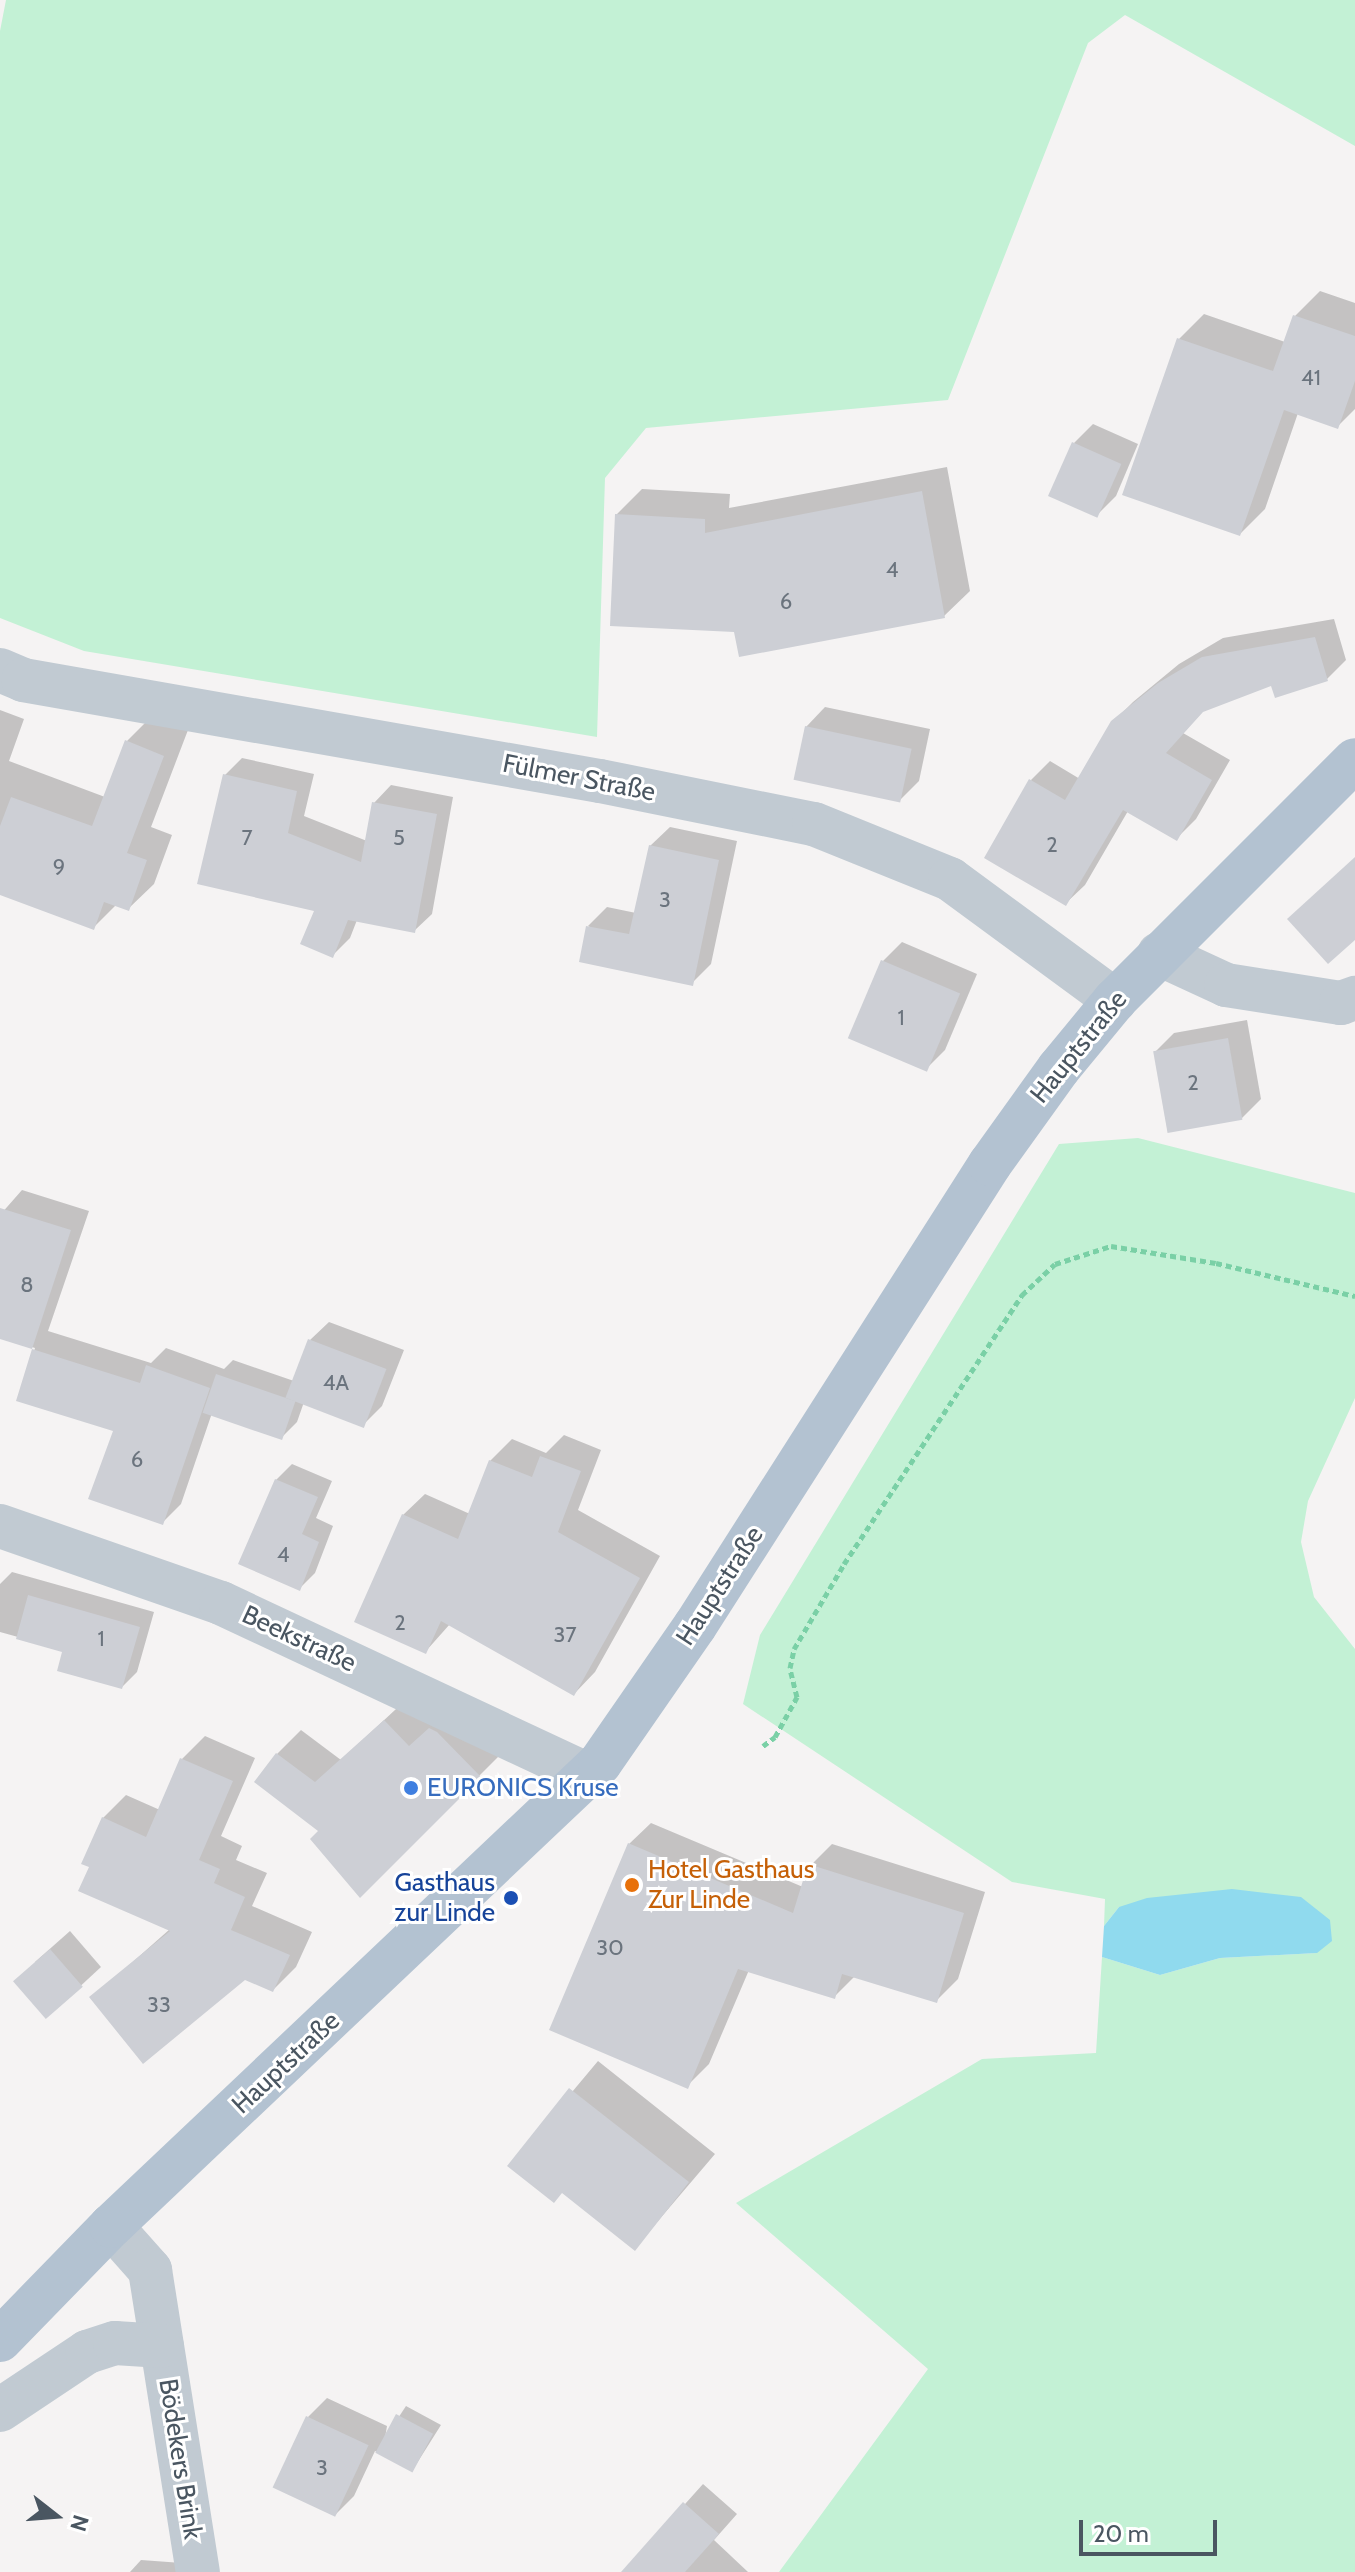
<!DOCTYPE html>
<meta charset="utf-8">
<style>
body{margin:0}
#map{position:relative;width:1355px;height:2572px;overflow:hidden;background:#f5f3f3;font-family:Cabin,sans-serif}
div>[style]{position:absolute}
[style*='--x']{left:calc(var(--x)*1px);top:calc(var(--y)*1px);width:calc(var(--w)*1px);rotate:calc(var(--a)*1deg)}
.green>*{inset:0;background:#c3f1d5}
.water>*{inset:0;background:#90daee}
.shadow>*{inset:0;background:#0003}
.building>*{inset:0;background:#cdcfd5;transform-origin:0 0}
.path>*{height:5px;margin-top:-2.5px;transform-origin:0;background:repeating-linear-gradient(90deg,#7ad0a6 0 6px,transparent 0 10px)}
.minor>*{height:44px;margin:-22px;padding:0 22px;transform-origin:22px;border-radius:22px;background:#c1cad2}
.major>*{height:44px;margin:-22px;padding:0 22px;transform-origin:22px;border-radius:22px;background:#b3c2d1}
.dots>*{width:22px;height:22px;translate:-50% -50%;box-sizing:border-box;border:4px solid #fff;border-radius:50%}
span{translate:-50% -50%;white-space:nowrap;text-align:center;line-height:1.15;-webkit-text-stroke:6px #fff;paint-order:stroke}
.number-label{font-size:22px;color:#6b747e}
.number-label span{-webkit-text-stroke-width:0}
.street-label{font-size:26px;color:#4a5661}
.shop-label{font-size:26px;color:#366cbe}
.left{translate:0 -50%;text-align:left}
.food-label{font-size:26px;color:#c56008}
.transit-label{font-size:26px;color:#164399}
.right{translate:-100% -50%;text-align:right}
.north{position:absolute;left:16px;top:2476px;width:80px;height:80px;-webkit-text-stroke:6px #fff;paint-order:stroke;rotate:107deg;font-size:22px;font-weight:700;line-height:32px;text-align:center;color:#4a5661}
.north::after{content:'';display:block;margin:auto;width:28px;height:36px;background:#4a5661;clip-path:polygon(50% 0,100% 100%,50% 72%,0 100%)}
.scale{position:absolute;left:1079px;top:2520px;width:138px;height:36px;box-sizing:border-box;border:4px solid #4a5661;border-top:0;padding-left:10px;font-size:24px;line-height:28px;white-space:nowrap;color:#4a5661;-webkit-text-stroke:6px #fff;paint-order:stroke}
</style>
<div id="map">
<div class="green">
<i style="clip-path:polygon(6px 0,1355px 0,1355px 146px,1125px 15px,1088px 43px,948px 400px,646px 428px,605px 478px,597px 737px,84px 651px,0 618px,0 31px)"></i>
<i style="clip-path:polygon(1138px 1138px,1355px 1193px,1355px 1398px,1308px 1501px,1301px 1542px,1314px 1597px,1355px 1649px,1355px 2572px,779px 2572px,928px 2369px,736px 2203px,982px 2059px,1096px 2053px,1102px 1957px,1160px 1975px,1220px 1958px,1317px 1953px,1119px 1907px,1104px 1926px,1105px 1899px,1012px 1882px,743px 1704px,760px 1635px,1059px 1144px)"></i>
</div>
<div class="water">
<i style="clip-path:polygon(1232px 1889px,1301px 1897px,1330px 1920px,1332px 1941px,1317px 1953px,1220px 1958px,1160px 1975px,1102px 1957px,1104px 1926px,1119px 1907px,1147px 1898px)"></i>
</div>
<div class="shadow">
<i style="clip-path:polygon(1320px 291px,1355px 303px,1355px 409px,1338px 426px,1298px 413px,1265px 509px,1240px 534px,1178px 340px,1204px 314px,1285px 342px,1295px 316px)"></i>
<i style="clip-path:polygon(1093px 424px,1138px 444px,1116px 496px,1097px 515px,1074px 443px)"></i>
<i style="clip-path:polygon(947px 467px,970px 591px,944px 616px,616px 515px,642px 489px,730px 494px,729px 508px)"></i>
<i style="clip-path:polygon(1334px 619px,1346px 660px,1327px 679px,1272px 684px,1205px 709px,1183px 733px,1230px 760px,1196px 819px,1177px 838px,1128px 811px,1085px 885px,1066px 903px,1031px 780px,1050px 761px,1080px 779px,1113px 722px,1133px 702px,1179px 664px,1223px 638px)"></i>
<i style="clip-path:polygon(825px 707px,930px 729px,919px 781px,900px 800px,806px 727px)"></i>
<i style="clip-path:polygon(0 710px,24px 719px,9px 761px,105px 797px,127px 741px,152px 716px,188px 730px,151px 827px,172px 835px,154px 884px,128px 909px,116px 905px,94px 927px,0 893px)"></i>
<i style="clip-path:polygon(242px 758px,314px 774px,304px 816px,367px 841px,374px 803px,391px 785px,453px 797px,432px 914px,414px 931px,357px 920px,350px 938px,333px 955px,316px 910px,225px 775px)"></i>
<i style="clip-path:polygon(670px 827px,737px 841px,711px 964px,692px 983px,588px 926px,607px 907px,636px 913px,650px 846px)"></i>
<i style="clip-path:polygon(902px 942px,977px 974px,945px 1050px,926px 1069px,850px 1037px,883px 961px)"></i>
<i style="clip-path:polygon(1247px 1020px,1261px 1099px,1242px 1118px,1155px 1052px,1174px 1033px)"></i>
<i style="clip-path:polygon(22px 1190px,89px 1211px,48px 1331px,151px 1363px,166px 1348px,224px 1369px,233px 1360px,294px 1381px,310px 1340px,329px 1322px,404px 1350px,382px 1406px,363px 1425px,304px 1402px,297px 1422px,282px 1437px,212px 1413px,181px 1504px,162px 1523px,115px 1430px,18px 1400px,35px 1348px,0 1337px,0 1215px)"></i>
<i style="clip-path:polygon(564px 1435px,601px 1450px,578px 1510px,660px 1556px,595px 1672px,574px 1694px,450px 1624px,426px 1651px,403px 1515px,425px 1494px,470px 1514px,490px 1461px,512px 1439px,546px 1453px)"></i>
<i style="clip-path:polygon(292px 1464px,332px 1481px,316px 1518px,333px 1526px,315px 1573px,299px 1589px,276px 1480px)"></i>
<i style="clip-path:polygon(12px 1572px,154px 1612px,137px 1672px,122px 1687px,65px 1650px,0 1632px,0 1584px)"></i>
<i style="clip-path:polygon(409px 1697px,503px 1752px,360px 1895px,277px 1754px,301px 1730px,341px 1760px)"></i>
<i style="clip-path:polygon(205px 1736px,255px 1758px,221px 1836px,242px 1846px,236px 1860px,267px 1873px,252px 1906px,312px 1932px,296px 1967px,273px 1990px,244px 1978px,92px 1998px,170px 1929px,91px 1866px,103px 1818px,126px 1795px,160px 1810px,182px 1759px)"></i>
<i style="clip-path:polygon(651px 1823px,803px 1887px,810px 1866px,832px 1844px,985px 1892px,958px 1979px,936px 2001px,855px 1976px,834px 1997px,749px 1970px,709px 2064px,687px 2086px,629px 1844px)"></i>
<i style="clip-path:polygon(70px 1931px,101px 1967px,47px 2017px,35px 1962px)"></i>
<i style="clip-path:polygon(598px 2061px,715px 2154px,635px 2248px,563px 2191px,510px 2166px)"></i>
<i style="clip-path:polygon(327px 2398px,387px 2426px,385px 2438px,406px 2406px,441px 2425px,412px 2471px,375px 2451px,354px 2496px,335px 2515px,308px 2417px)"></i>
<i style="clip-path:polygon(703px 2484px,737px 2514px,714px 2540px,748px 2572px,624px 2572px)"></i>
<i style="clip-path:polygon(141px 2560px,182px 2563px,181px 2572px,130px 2572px)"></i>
</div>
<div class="building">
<i style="clip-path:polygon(1293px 315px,1355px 336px,1355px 381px,1338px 429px,1284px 410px,1240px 536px,1122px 495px,1177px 338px,1273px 371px)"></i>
<i style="left:1072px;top:442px;width:54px;height:59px;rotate:24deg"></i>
<i style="clip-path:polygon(922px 491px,945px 618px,739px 657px,734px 632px,610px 626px,615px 514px,705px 519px,705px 533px)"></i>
<i style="clip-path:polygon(1315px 637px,1328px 681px,1275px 698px,1271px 686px,1203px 712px,1166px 753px,1212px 780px,1177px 841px,1123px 810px,1066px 906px,984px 858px,1029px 779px,1065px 800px,1111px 721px,1158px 683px,1202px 657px)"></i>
<i style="left:805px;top:726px;width:109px;height:55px;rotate:12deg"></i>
<i style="clip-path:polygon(125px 740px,164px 756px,127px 853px,147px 860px,129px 911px,104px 902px,94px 930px,0 895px,0 826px,11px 797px,92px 826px)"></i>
<i style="clip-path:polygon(223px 774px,297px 791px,288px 833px,361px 862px,372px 802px,437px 814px,415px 933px,348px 920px,333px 958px,300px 944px,314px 911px,197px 884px)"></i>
<i style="clip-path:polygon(649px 845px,719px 860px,693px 986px,579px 962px,586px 926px,629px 934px)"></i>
<i style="clip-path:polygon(1355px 857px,1355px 940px,1328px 964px,1287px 919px)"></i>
<i style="left:881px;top:960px;width:86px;height:85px;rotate:23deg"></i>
<i style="left:1228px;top:1038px;width:83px;height:76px;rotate:80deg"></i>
<i style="clip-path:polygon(0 1208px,71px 1230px,32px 1349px,0 1339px)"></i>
<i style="left:308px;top:1339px;width:84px;height:63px;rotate:21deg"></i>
<i style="clip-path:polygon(32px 1349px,140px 1383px,146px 1365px,210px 1388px,163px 1525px,88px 1499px,113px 1431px,16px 1401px)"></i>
<i style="left:216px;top:1374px;width:84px;height:41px;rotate:19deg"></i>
<i style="clip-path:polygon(540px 1456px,581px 1471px,558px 1532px,640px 1578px,574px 1696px,441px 1621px,426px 1654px,354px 1622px,402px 1514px,458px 1539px,489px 1460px,532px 1477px)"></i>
<i style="clip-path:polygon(275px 1479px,318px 1497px,302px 1534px,319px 1542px,300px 1591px,238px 1564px)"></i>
<i style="clip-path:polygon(28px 1595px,140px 1627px,122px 1689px,57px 1671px,62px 1652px,16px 1639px)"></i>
<i style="clip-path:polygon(384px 1720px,409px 1746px,429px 1728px,437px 1732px,481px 1777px,360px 1898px,310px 1839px,318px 1831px,254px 1782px,276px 1753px,315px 1782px)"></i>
<i style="clip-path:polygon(180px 1758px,233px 1781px,199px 1860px,220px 1869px,214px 1883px,245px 1897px,231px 1930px,290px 1955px,273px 1992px,245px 1980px,143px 2064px,89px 1997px,170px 1931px,78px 1891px,89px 1867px,81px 1864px,102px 1817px,146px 1837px)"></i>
<i style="clip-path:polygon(628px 1843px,793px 1913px,808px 1864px,964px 1913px,937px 2003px,842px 1974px,835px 1999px,738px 1969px,688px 2089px,549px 2030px)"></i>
<i style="left:50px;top:1949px;width:50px;height:49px;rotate:49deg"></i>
<i style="clip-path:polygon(569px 2088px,689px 2182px,635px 2251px,562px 2193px,554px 2203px,507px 2166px)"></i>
<i style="left:396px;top:2414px;width:42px;height:44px;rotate:28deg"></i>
<i style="left:306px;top:2416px;width:69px;height:79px;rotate:25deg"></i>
<i style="clip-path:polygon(683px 2502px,719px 2534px,685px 2572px,621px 2572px)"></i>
</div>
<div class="path">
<i style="--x:763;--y:1746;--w:15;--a:-37"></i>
<i style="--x:775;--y:1737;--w:46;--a:-61.2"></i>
<i style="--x:797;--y:1697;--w:30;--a:-104"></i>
<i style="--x:790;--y:1668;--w:19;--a:-78"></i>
<i style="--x:794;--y:1649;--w:99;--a:-59.5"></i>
<i style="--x:844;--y:1564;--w:323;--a:-56.5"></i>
<i style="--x:1022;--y:1295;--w:45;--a:-43.2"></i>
<i style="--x:1055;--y:1264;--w:59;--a:-17.8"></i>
<i style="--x:1111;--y:1246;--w:106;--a:9.2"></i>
<i style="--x:1216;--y:1263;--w:143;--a:13.4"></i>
</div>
<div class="minor">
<i style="--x:0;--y:670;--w:25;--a:23"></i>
<i style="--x:23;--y:680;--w:586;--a:9.93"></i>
<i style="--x:600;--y:781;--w:218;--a:11.4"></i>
<i style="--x:814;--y:824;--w:147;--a:22"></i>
<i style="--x:950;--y:879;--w:205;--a:36.3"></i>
<i style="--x:1159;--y:954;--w:74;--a:24.8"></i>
<i style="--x:1226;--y:985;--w:116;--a:8.9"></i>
<i style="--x:1341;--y:1003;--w:15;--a:-20"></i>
<i style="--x:0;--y:1526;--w:234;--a:19.2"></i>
<i style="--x:221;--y:1603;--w:406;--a:25.1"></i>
<i style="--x:111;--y:2226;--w:59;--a:48.4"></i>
<i style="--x:150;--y:2270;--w:306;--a:81"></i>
<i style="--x:0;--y:2410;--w:105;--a:-33.7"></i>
<i style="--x:87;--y:2352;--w:29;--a:-18"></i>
<i style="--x:115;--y:2343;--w:47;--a:3.7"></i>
</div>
<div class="major">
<i style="--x:0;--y:2340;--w:159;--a:-45.8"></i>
<i style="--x:111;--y:2226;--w:673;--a:-43.44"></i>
<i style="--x:600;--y:1763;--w:167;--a:-55.3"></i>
<i style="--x:695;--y:1626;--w:548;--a:-57.44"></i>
<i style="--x:990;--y:1164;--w:118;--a:-54.3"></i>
<i style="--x:1059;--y:1068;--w:88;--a:-50.5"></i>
<i style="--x:1115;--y:1000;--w:339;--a:-45"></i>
</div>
<div class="dots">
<i style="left:411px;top:1788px;background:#3f7fe0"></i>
<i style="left:632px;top:1885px;background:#e8710a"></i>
<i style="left:511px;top:1898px;background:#1a4fb4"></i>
</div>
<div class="number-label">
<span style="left:1311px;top:378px">41</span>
<span style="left:892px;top:570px">4</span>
<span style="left:786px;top:602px">6</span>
<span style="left:247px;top:838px">7</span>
<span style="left:399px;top:838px">5</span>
<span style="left:1052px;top:845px">2</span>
<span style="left:59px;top:867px">9</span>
<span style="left:665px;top:900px">3</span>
<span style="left:901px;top:1018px">1</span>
<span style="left:1193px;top:1083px">2</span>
<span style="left:27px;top:1285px">8</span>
<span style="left:336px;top:1383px">4A</span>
<span style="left:137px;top:1460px">6</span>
<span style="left:283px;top:1555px">4</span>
<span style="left:400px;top:1623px">2</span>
<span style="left:565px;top:1635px">37</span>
<span style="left:101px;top:1639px">1</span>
<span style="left:610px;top:1948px">30</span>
<span style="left:159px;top:2005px">33</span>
<span style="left:322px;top:2468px">3</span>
</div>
<div class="street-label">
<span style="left:579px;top:778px;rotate:11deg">Fülmer Straße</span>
<span style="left:1079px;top:1047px;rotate:-51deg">Hauptstraße</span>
<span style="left:720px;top:1586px;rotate:-57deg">Hauptstraße</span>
<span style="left:299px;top:1639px;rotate:25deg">Beekstraße</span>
<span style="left:286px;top:2063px;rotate:-43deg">Hauptstraße</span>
<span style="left:180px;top:2459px;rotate:81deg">Bödekers Brink</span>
</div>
<div class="shop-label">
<span class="left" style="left:427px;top:1788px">EURONICS Kruse</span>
</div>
<div class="food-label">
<span class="left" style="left:648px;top:1885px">Hotel Gasthaus<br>Zur Linde</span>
</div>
<div class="transit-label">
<span class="right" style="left:495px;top:1898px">Gasthaus<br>zur Linde</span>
</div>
<div class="north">N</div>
<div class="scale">20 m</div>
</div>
